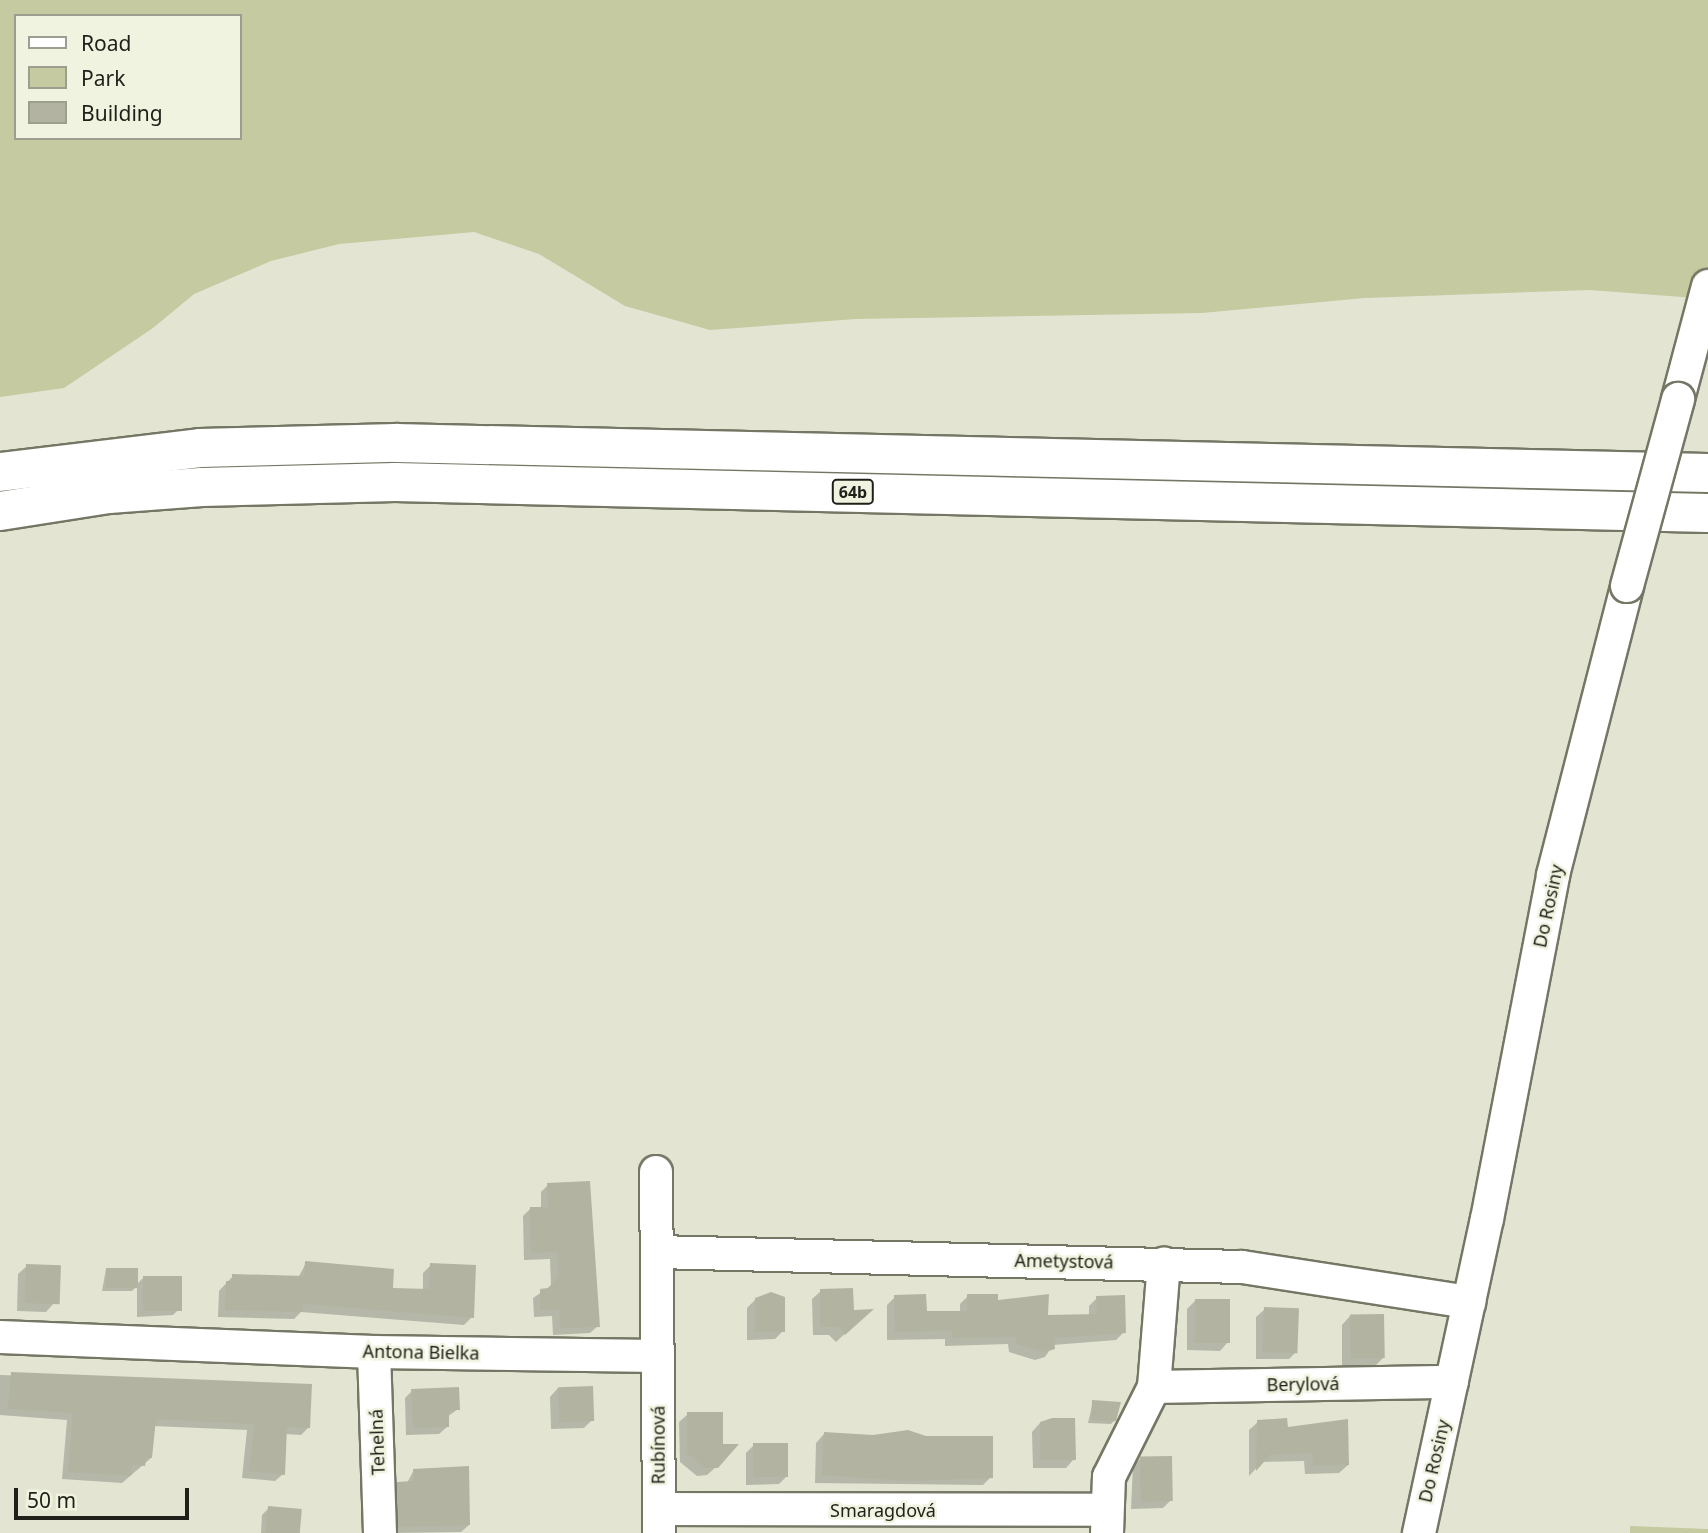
<!DOCTYPE html>
<meta charset="utf-8">
<style>
body{margin:0}
#map{position:relative;width:1708px;height:1533px;overflow:hidden;background:#e3e5d2;font-family:"Noto Sans",sans-serif}
div>[style]{position:absolute}
[style*='--x']{left:calc(var(--x)*1px);top:calc(var(--y)*1px);width:calc(var(--w)*1px);rotate:calc(var(--a)*1deg)}
.green>*{inset:0;background:#c5caa0}
.shadow>*{inset:0;background:#0003}
.building>*{inset:0;background:#b2b4a1;transform-origin:0 0}
.roads{filter:drop-shadow(2px 0 #757765) drop-shadow(-2px 0 #757765) drop-shadow(0 2px #757765) drop-shadow(0 -2px #757765)}
.minor>*{height:32px;margin:-16px;padding:0 16px;transform-origin:16px;border-radius:16px;background:#fff}
.highway>*{height:38px;margin:-19px;padding:0 19px;transform-origin:19px;border-radius:19px;background:#fff}
.bridges{filter:drop-shadow(2px 0 #757765) drop-shadow(-2px 0 #757765) drop-shadow(0 2px #757765) drop-shadow(0 -2px #757765)}
.minor-bridge>*{height:32px;margin:-16px;padding:0 16px;transform-origin:16px;border-radius:16px;background:#fff}
span{translate:-50% -50%;white-space:nowrap;text-align:center;line-height:1.15;-webkit-text-stroke:5px #f0f3df;paint-order:stroke}
.shield-label span{padding:2px 5px;background:#f0f3df;border:2px solid;border-radius:5px;-webkit-text-stroke-width:0}
.shield-label{font-size:16px;color:#1f2019;font-weight:700}
.street-label{font-size:18px;color:#1f2019}
.legend{position:absolute;left:14px;top:14px;width:228px;height:126px;box-sizing:border-box;background:#f0f3df;border:2px solid #9c9f90;margin:0;padding:9px 12px;list-style:none;font-size:21px;color:#1f2019}
.legend li{display:flex;align-items:center;gap:14px;height:35px}
.legend b{width:35px;border:2px solid #9c9f90}
.scale{position:absolute;left:14px;top:1488px;width:175px;height:32px;box-sizing:border-box;border:4px solid #1f2019;border-top:0;padding-left:9px;font-size:21px;line-height:24px;white-space:nowrap;color:#1f2019;-webkit-text-stroke:5px #f0f3df;paint-order:stroke}
</style>
<div id="map">
<div class="green">
<i style="clip-path:polygon(evenodd,0 0,1708px 0,1708px 299px,1590px 290px,1365px 298px,1202px 313px,856px 319px,710px 330px,625px 306px,539px 254px,474px 232px,339px 244px,271px 261px,194px 294px,153px 328px,64px 388px,0 397px,0 0,16px 16px,240px 16px,240px 138px,16px 138px,16px 16px)"></i>
<i style="clip-path:polygon(1630px 1526px,1708px 1529px,1708px 1533px,1630px 1533px)"></i>
</div>
<div class="shadow">
<i style="clip-path:polygon(548px 1185px,598px 1326px,590px 1333px,553px 1335px,552px 1316px,534px 1317px,533px 1298px,551px 1286px,550px 1259px,524px 1260px,523px 1216px,530px 1209px,541px 1208px,541px 1192px)"></i>
<i style="clip-path:polygon(306px 1263px,392px 1289px,423px 1291px,423px 1273px,431px 1265px,472px 1317px,464px 1325px,301px 1312px,294px 1319px,218px 1317px,219px 1291px,233px 1276px,298px 1278px)"></i>
<i style="clip-path:polygon(27px 1266px,54px 1303px,46px 1312px,17px 1311px,18px 1274px)"></i>
<i style="clip-path:polygon(106px 1269px,135px 1286px,144px 1277px,180px 1308px,173px 1315px,137px 1317px,137px 1286px,132px 1291px,102px 1291px)"></i>
<i style="clip-path:polygon(821px 1291px,852px 1312px,869px 1311px,836px 1342px,829px 1335px,813px 1335px,812px 1299px)"></i>
<i style="clip-path:polygon(968px 1296px,1046px 1317px,1089px 1316px,1089px 1306px,1097px 1298px,1124px 1332px,1116px 1340px,1053px 1345px,1045px 1357px,1035px 1360px,1009px 1352px,1008px 1344px,945px 1346px,945px 1339px,887px 1340px,887px 1305px,895px 1297px,925px 1313px,960px 1313px,960px 1304px)"></i>
<i style="clip-path:polygon(756px 1299px,783px 1331px,775px 1339px,747px 1340px,747px 1308px)"></i>
<i style="clip-path:polygon(1196px 1300px,1228px 1342px,1220px 1351px,1187px 1350px,1187px 1309px)"></i>
<i style="clip-path:polygon(1265px 1309px,1297px 1351px,1289px 1359px,1256px 1359px,1256px 1317px)"></i>
<i style="clip-path:polygon(1350px 1316px,1383px 1358px,1375px 1366px,1342px 1366px,1342px 1325px)"></i>
<i style="clip-path:polygon(0 1375px,311px 1385px,308px 1428px,301px 1435px,285px 1434px,283px 1474px,275px 1481px,242px 1478px,247px 1430px,153px 1426px,151px 1458px,122px 1483px,62px 1479px,67px 1420px,0 1415px)"></i>
<i style="clip-path:polygon(558px 1388px,592px 1420px,584px 1428px,551px 1429px,550px 1397px)"></i>
<i style="clip-path:polygon(412px 1391px,458px 1409px,447px 1417px,447px 1427px,439px 1434px,406px 1435px,405px 1398px)"></i>
<i style="clip-path:polygon(1093px 1402px,1115px 1420px,1111px 1424px,1088px 1423px)"></i>
<i style="clip-path:polygon(688px 1414px,716px 1467px,707px 1475px,697px 1476px,680px 1462px,679px 1422px)"></i>
<i style="clip-path:polygon(1258px 1422px,1286px 1429px,1348px 1465px,1339px 1473px,1305px 1474px,1304px 1461px,1262px 1462px,1249px 1476px,1249px 1430px)"></i>
<i style="clip-path:polygon(1040px 1423px,1074px 1459px,1066px 1468px,1033px 1468px,1032px 1432px)"></i>
<i style="clip-path:polygon(824px 1434px,991px 1477px,983px 1485px,815px 1483px,816px 1443px)"></i>
<i style="clip-path:polygon(754px 1445px,787px 1476px,779px 1484px,746px 1485px,746px 1453px)"></i>
<i style="clip-path:polygon(1140px 1459px,1171px 1500px,1163px 1508px,1131px 1509px,1133px 1466px)"></i>
<i style="clip-path:polygon(414px 1470px,469px 1525px,461px 1532px,392px 1533px,390px 1491px,397px 1484px,407px 1483px)"></i>
<i style="clip-path:polygon(269px 1508px,299px 1533px,261px 1533px,262px 1515px)"></i>
</div>
<div class="building">
<i style="clip-path:polygon(590px 1181px,600px 1327px,560px 1328px,559px 1309px,540px 1310px,540px 1289px,548px 1288px,558px 1277px,557px 1252px,531px 1253px,530px 1207px,548px 1207px,547px 1183px)"></i>
<i style="clip-path:polygon(305px 1261px,394px 1269px,393px 1288px,429px 1289px,430px 1263px,476px 1265px,474px 1318px,303px 1304px,303px 1312px,225px 1310px,226px 1281px,232px 1281px,232px 1274px,304px 1276px)"></i>
<i style="left:26px;top:1264px;width:35px;height:39px;rotate:2deg"></i>
<i style="left:106px;top:1268px;width:32px;height:20px"></i>
<i style="left:143px;top:1276px;width:39px;height:35px"></i>
<i style="clip-path:polygon(853px 1288px,854px 1310px,874px 1309px,845px 1335px,838px 1327px,820px 1327px,820px 1289px)"></i>
<i style="clip-path:polygon(771px 1292px,785px 1297px,785px 1332px,755px 1332px,755px 1298px)"></i>
<i style="clip-path:polygon(926px 1294px,927px 1311px,967px 1311px,967px 1294px,998px 1294px,998px 1300px,1049px 1294px,1048px 1315px,1097px 1314px,1096px 1296px,1125px 1295px,1126px 1333px,1054px 1338px,1055px 1349px,1045px 1352px,1016px 1344px,1016px 1337px,952px 1338px,952px 1331px,895px 1332px,894px 1295px)"></i>
<i style="left:1195px;top:1299px;width:35px;height:44px"></i>
<i style="left:1264px;top:1307px;width:35px;height:45px;rotate:2deg"></i>
<i style="left:1384px;top:1314px;width:44px;height:34px;rotate:89deg"></i>
<i style="clip-path:polygon(11px 1372px,312px 1384px,310px 1428px,287px 1427px,285px 1475px,249px 1471px,254px 1424px,156px 1419px,152px 1458px,146px 1458px,145px 1466px,132px 1465px,131px 1476px,68px 1472px,73px 1413px,8px 1409px)"></i>
<i style="left:593px;top:1386px;width:35px;height:35px;rotate:88deg"></i>
<i style="clip-path:polygon(459px 1387px,460px 1410px,449px 1410px,449px 1427px,413px 1428px,411px 1389px)"></i>
<i style="clip-path:polygon(1092px 1400px,1121px 1402px,1116px 1421px,1091px 1420px)"></i>
<i style="clip-path:polygon(687px 1412px,723px 1412px,723px 1444px,739px 1444px,718px 1468px,705px 1468px,687px 1453px)"></i>
<i style="clip-path:polygon(1052px 1418px,1075px 1418px,1076px 1460px,1040px 1460px,1040px 1422px)"></i>
<i style="clip-path:polygon(1287px 1418px,1288px 1427px,1348px 1419px,1349px 1465px,1313px 1466px,1312px 1453px,1271px 1454px,1256px 1471px,1257px 1420px)"></i>
<i style="clip-path:polygon(908px 1430px,926px 1436px,993px 1436px,993px 1478px,908px 1481px,822px 1475px,824px 1432px,873px 1435px)"></i>
<i style="left:753px;top:1443px;width:35px;height:34px"></i>
<i style="left:1172px;top:1456px;width:45px;height:32px;rotate:89deg"></i>
<i style="clip-path:polygon(469px 1466px,470px 1525px,398px 1527px,397px 1482px,414px 1481px,413px 1469px)"></i>
<i style="left:268px;top:1506px;width:34px;height:27px;rotate:5deg"></i>
</div>
<div class="roads">
<div class="minor">
<i style="--x:1678;--y:399;--w:117;--a:-75.1"></i>
<i style="--x:656;--y:1172;--w:361;--a:89.5"></i>
<i style="--x:657;--y:1252;--w:585;--a:1.47"></i>
<i style="--x:1242;--y:1267;--w:230;--a:8.8"></i>
<i style="--x:0;--y:1337;--w:374;--a:2.3"></i>
<i style="--x:374;--y:1352;--w:284;--a:0.8"></i>
<i style="--x:374;--y:1352;--w:181;--a:88.1"></i>
<i style="--x:1154;--y:1387;--w:298;--a:-1"></i>
<i style="--x:659;--y:1509;--w:448;--a:0.1"></i>
<i style="--x:1107;--y:1533;--w:56;--a:-88"></i>
<i style="--x:1109;--y:1477;--w:101;--a:-63.4"></i>
<i style="--x:1154;--y:1387;--w:124;--a:-85.4"></i>
<i style="--x:1419;--y:1533;--w:321;--a:-77.8"></i>
<i style="--x:1487;--y:1219;--w:350;--a:-79.1"></i>
<i style="--x:1553;--y:875;--w:298;--a:-75.6"></i>
</div>
<div class="highway">
<i style="--x:0;--y:472;--w:201;--a:-6.8"></i>
<i style="--x:200;--y:448;--w:196;--a:-1.5"></i>
<i style="--x:396;--y:443;--w:1312;--a:1.31"></i>
<i style="--x:0;--y:511;--w:110;--a:-8.9"></i>
<i style="--x:109;--y:494;--w:93;--a:-4.3"></i>
<i style="--x:202;--y:487;--w:193;--a:-1.5"></i>
<i style="--x:395;--y:482;--w:1313;--a:1.35"></i>
</div>
</div>
<div class="bridges">
<div class="minor-bridge">
<i style="--x:1627;--y:586;--w:194;--a:-74.7"></i>
</div>
</div>
<div class="shield-label">
<span style="left:853px;top:492px">64b</span>
</div>
<div class="street-label">
<span style="left:1548px;top:906px;rotate:-78deg">Do Rosiny</span>
<span style="left:1064px;top:1261px;rotate:1deg">Ametystová</span>
<span style="left:421px;top:1352px;rotate:1deg">Antona Bielka</span>
<span style="left:1303px;top:1384px;rotate:-1deg">Berylová</span>
<span style="left:377px;top:1442px;rotate:-92deg">Tehelná</span>
<span style="left:658px;top:1445px;rotate:-90deg">Rubínová</span>
<span style="left:1434px;top:1461px;rotate:-77deg">Do Rosiny</span>
<span style="left:883px;top:1510px">Smaragdová</span>
</div>
<ul class="legend">
<li><b style="height:9px;background:#fff"></b>Road</li>
<li><b style="height:19px;background:#c5caa0"></b>Park</li>
<li><b style="height:19px;background:#b2b4a1"></b>Building</li>
</ul>
<div class="scale">50 m</div>
</div>
